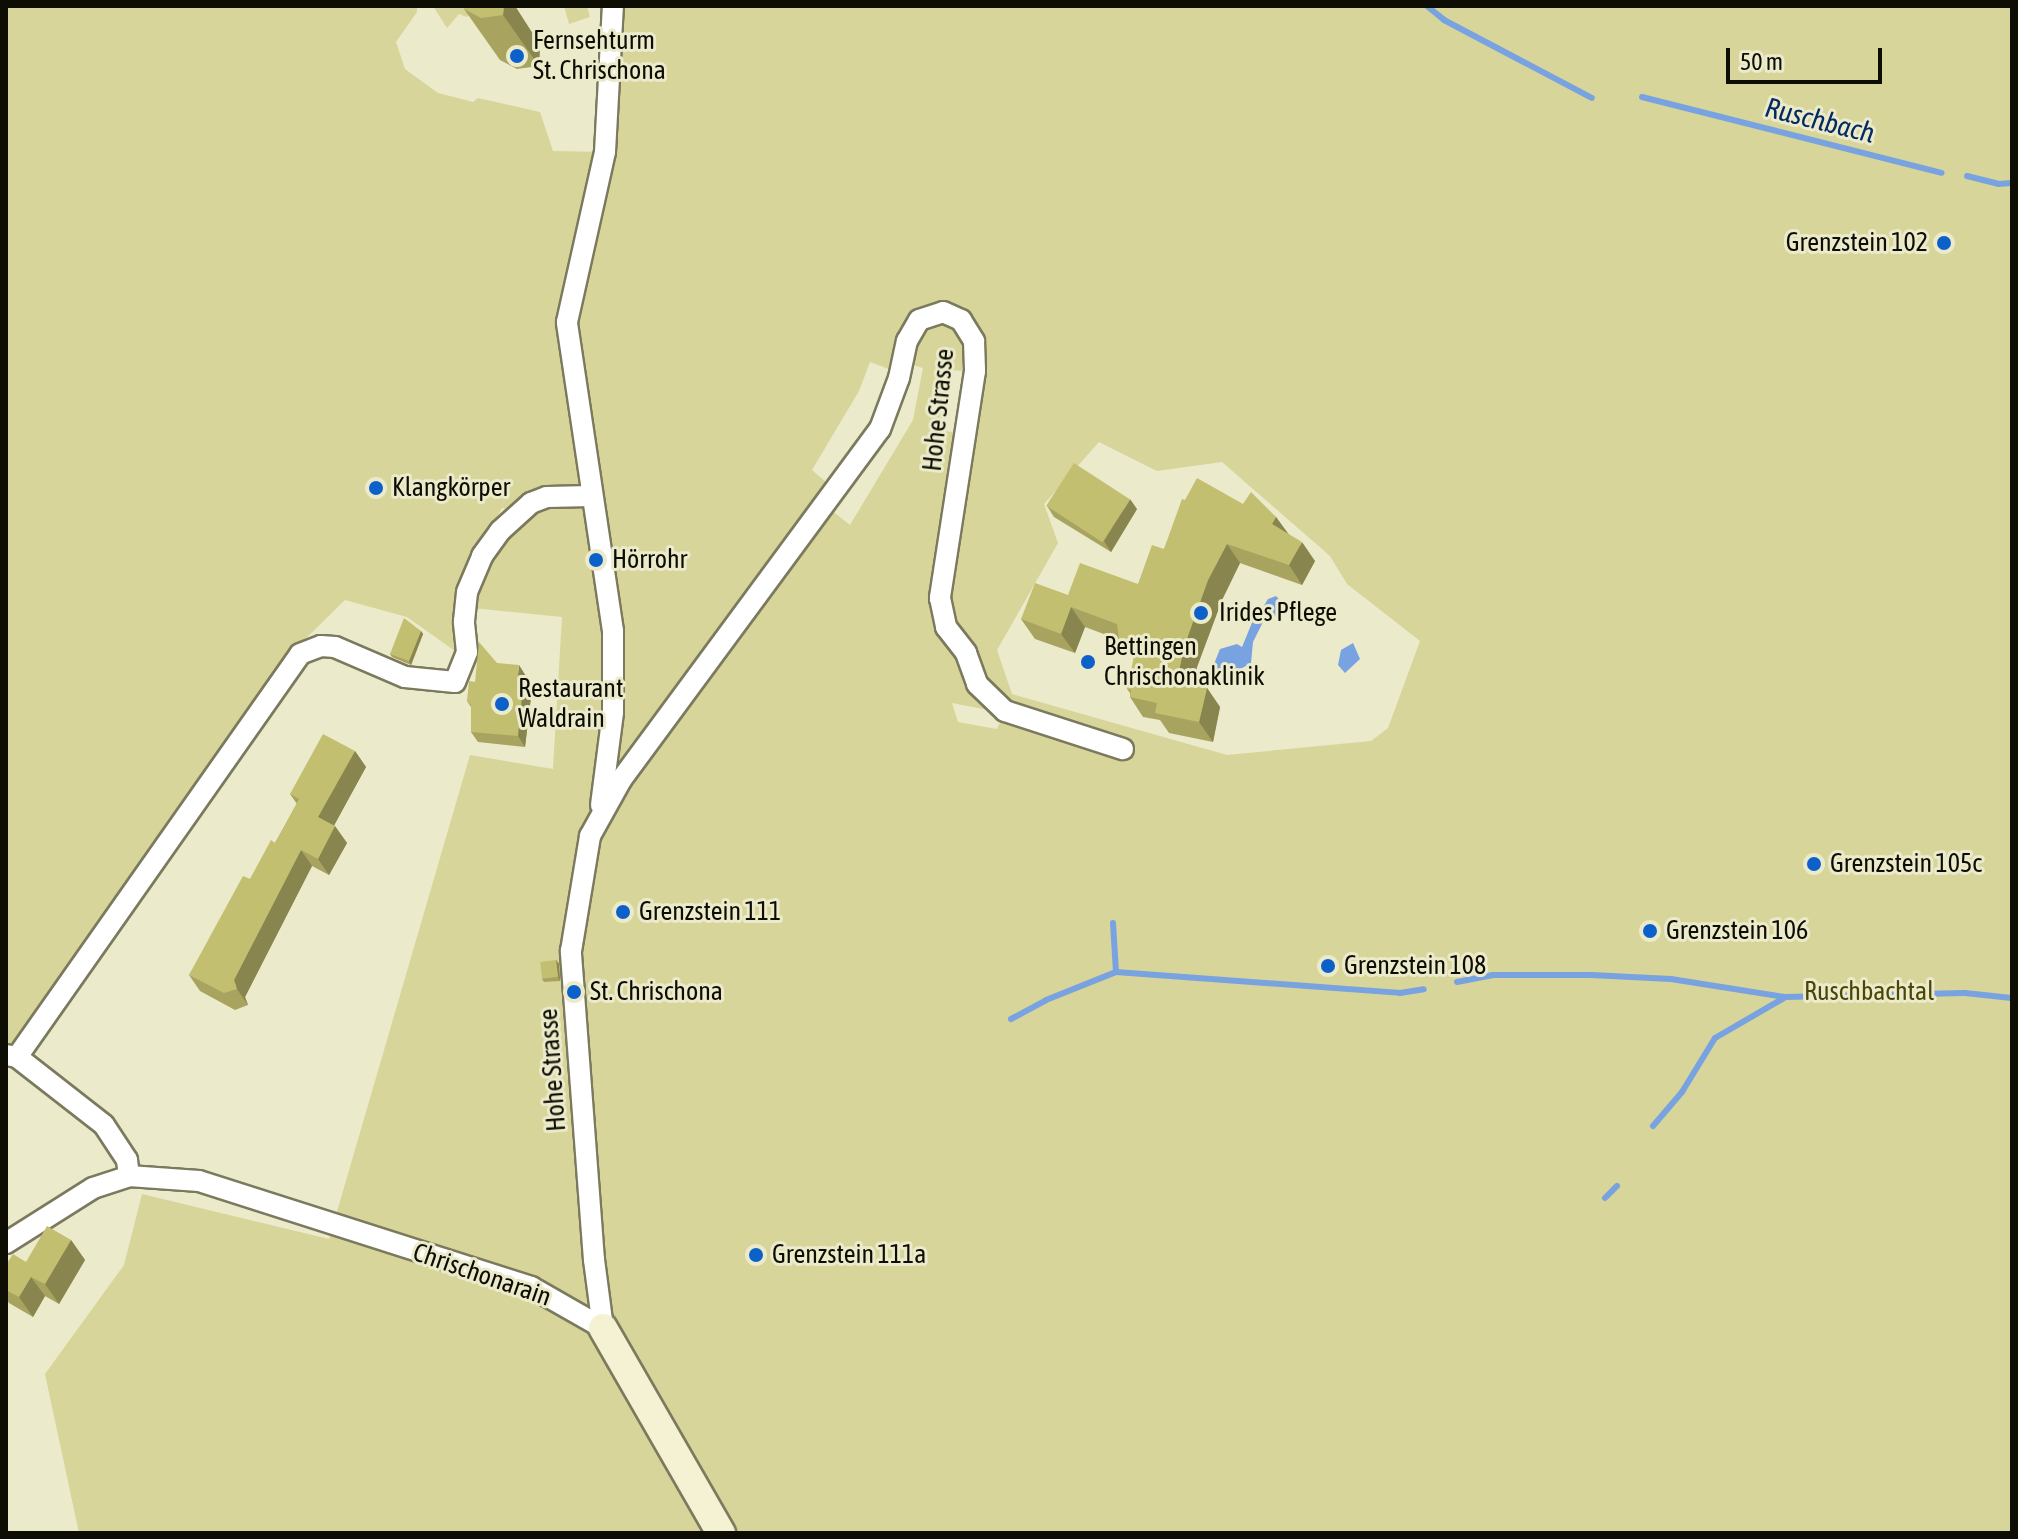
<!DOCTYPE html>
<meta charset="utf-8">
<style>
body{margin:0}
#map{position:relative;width:2018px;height:1539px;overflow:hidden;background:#ebeacb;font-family:"Asap Condensed",sans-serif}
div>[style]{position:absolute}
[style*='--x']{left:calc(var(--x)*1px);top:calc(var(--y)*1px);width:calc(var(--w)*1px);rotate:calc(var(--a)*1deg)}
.green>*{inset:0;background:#d7d599}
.water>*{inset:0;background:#79a2e0}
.stream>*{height:6px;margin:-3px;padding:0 3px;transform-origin:3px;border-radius:3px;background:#79a2e0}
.roads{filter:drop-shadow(2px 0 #7b7a5e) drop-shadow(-2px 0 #7b7a5e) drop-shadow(0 2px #7b7a5e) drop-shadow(0 -2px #7b7a5e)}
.street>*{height:20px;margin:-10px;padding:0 10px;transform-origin:10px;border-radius:10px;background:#fff}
.secondary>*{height:28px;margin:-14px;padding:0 14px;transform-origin:14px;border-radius:14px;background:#f4f2d3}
.wall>*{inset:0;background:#a8a460}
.shaded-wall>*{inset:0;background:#88864e}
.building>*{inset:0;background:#c3bf70;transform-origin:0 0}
.dots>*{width:22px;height:22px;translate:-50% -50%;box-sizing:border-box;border:4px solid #ebeacb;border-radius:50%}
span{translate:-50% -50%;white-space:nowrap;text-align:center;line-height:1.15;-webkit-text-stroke:6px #ebeacb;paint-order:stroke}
.poi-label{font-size:26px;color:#0e0d04}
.left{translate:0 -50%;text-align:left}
.right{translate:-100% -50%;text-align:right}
.street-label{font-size:26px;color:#0e0d04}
.park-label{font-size:26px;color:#4a4606}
.water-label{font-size:28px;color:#032b62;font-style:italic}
.frame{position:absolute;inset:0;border:8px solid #0e0d04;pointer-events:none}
.scale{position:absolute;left:1726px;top:48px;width:156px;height:36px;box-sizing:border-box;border:4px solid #0e0d04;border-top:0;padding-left:10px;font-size:24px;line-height:28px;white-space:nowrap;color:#0e0d04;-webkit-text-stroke:6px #ebeacb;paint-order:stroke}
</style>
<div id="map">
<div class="green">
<i style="clip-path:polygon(evenodd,6px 6px,417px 6px,417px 12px,396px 42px,405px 69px,438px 93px,473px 102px,478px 98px,540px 112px,553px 151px,605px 152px,613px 6px,2012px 6px,2012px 1533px,79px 1533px,45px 1374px,124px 1265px,142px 1194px,329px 1239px,470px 755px,553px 769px,562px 617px,472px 608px,482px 575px,498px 546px,525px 514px,502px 508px,467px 572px,456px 608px,455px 651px,407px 617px,345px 600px,293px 651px,14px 1044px,6px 1043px,6px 6px,900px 361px,923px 368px,913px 420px,850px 525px,826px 506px,836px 491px,812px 470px,859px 391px,870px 362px,897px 372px,900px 361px,6px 6px,949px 370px,966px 371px,957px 433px,941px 430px,949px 370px,6px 6px,1099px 442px,1157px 471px,1222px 462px,1330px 556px,1347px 584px,1420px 641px,1388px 728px,1371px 741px,1227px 755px,1012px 694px,997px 650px,1058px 543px,1044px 504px,1099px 442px,6px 6px,952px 703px,1004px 713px,1004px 714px,997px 729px,958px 722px,952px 703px)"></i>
<i style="clip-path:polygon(433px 6px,477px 6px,467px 17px,459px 14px,447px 28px)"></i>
<i style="clip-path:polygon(564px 6px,587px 6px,590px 17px,569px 24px)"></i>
</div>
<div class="water">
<i style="clip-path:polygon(1276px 596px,1286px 607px,1284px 614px,1277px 617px,1262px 609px,1268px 599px)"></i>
<i style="clip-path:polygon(1256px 613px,1263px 622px,1253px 642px,1251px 663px,1230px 675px,1216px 672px,1212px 669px,1220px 649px,1237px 644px,1242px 647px)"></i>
<i style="clip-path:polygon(1353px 643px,1360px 659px,1345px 673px,1338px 665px,1341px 650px)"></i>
</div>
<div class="stream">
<i style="--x:1427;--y:6;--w:22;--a:39"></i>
<i style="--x:1444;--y:20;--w:167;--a:27.8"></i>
<i style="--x:1642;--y:97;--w:309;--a:14.2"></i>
<i style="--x:1967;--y:176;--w:32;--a:14"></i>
<i style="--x:1998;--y:184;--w:14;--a:-4"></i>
<i style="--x:1113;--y:923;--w:49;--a:86.5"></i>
<i style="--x:1457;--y:982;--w:37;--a:-11"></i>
<i style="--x:1493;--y:975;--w:98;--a:0"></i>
<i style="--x:1591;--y:975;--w:80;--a:2.9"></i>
<i style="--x:1671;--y:979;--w:115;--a:9"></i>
<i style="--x:1785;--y:997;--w:180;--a:-1.3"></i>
<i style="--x:1965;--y:993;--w:47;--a:6.1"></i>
<i style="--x:1011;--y:1019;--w:40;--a:-28"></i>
<i style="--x:1046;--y:1000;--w:75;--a:-21.8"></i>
<i style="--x:1116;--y:972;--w:285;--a:4.2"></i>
<i style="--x:1400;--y:993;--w:24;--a:-9"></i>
<i style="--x:1653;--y:1126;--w:45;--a:-49.5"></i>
<i style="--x:1682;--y:1092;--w:63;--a:-58.6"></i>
<i style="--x:1715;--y:1038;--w:80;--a:-30.1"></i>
<i style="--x:1605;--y:1198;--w:17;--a:-45"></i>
</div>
<div class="roads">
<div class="street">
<i style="--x:601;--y:805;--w:94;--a:-82.6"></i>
<i style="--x:613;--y:712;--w:81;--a:-90"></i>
<i style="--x:613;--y:631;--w:312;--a:-98.5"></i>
<i style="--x:567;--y:322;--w:174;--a:-77.4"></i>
<i style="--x:605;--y:152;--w:146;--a:-86.9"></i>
<i style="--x:6;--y:1055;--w:11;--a:10"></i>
<i style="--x:17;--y:1057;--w:492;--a:-54.9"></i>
<i style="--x:300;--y:654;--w:22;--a:-21"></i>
<i style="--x:321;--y:646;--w:14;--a:4"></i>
<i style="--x:335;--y:647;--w:76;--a:23.2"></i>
<i style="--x:405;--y:677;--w:50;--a:5.7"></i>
<i style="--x:455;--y:682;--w:32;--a:-68"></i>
<i style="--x:467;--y:652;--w:31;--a:-96"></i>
<i style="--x:464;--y:621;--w:29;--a:-84"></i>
<i style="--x:467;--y:592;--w:39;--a:-67"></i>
<i style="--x:482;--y:556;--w:31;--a:-54"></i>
<i style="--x:500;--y:531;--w:42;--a:-42.1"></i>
<i style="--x:531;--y:503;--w:17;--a:-21"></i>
<i style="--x:547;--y:497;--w:44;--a:-1.3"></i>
<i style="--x:17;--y:1057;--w:110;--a:38"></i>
<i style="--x:104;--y:1125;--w:42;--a:56.7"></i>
<i style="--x:127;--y:1160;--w:16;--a:83"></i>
<i style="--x:6;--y:1243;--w:103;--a:-32.3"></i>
<i style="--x:93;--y:1188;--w:38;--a:-18"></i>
<i style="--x:129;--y:1176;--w:70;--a:4.1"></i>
<i style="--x:199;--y:1181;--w:349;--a:17.7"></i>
<i style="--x:531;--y:1287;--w:83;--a:29.7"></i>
<i style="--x:603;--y:1328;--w:69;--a:-97.5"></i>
<i style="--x:594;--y:1260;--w:310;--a:-94.3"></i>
<i style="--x:571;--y:951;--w:117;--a:-80.6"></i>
<i style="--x:590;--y:836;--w:64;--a:-61"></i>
<i style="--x:621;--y:780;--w:436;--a:-53.6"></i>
<i style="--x:880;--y:429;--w:54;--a:-69.6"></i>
<i style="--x:899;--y:378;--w:38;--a:-78"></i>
<i style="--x:907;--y:341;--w:24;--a:-60"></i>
<i style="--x:919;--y:320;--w:25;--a:-18"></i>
<i style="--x:943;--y:312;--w:20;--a:24"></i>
<i style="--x:961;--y:320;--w:25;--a:58"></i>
<i style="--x:974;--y:341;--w:30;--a:88"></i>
<i style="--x:975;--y:371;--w:230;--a:98.8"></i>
<i style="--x:940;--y:598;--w:30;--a:78"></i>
<i style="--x:946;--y:627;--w:33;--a:52"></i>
<i style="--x:966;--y:653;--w:33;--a:70"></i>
<i style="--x:977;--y:684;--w:39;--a:44"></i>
<i style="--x:1005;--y:711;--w:124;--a:17.9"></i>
</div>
<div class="secondary">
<i style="--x:603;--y:1328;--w:237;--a:60.1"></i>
</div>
</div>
<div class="wall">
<i style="clip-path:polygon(464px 6px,515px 6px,540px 45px,539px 66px,517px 69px,500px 60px,464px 9px)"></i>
<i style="clip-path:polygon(1185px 500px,1243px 504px,1276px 517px,1288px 534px,1315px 561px,1302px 585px,1240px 563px,1222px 600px,1197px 667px,1194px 685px,1207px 688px,1220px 707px,1213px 742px,1169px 733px,1160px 720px,1143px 717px,1130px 697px,1130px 693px,1127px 689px,1134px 659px,1120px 640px,1085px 627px,1075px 653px,1035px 639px,1021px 619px,1068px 595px,1138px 584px,1164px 549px)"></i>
<i style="clip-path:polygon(1047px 506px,1137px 509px,1111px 552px,1054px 517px)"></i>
<i style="clip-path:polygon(421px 631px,423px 634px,411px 665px,392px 657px,390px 654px)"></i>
<i style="clip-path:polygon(497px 663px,526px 676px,525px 689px,531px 697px,525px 747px,478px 742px,471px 732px,471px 707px,467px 701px,475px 682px)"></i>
<i style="clip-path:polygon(355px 751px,366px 767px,334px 825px,347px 843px,329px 875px,312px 866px,245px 997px,248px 1005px,235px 1010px,200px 991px,189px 975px,250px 879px,275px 843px,297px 804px,290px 794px)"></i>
<i style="clip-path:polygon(556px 960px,559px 964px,560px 981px,544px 982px,542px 979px)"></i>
<i style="clip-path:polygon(71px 1240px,85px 1260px,59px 1304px,45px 1296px,33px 1317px,9px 1303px,6px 1299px,6px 1265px,26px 1262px)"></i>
</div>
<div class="shaded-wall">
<i style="clip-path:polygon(504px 6px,515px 6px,540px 45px,539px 66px,503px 15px)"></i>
<i style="clip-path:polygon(1130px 499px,1137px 509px,1111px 552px,1104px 541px)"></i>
<i style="clip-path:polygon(1276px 517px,1290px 536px,1272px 524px)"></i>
<i style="clip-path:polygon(1302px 542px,1315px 561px,1302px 585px,1289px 565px)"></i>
<i style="clip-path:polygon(1227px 544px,1240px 563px,1222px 600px,1197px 667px,1191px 701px,1177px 681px,1184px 647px,1208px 580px)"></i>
<i style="clip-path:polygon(1071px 607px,1085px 627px,1075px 653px,1061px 634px)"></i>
<i style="clip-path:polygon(421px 631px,423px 634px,411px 665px,409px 661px)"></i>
<i style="clip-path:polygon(519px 665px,526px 676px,525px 689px,531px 697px,525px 747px,518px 736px,517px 686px)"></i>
<i style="clip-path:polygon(1207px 688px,1220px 707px,1213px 742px,1199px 722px)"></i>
<i style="clip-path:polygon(355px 751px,366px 767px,330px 833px,318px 817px)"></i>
<i style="clip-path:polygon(335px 826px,347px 843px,329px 875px,318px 859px)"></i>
<i style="clip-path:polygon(301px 850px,312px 866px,245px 997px,248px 1005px,237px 989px,234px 980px)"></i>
<i style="clip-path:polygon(556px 960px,559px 964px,560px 981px,558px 977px)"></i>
<i style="clip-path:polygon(71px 1240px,85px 1260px,59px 1304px,45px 1284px)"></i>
<i style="clip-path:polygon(31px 1277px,45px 1296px,33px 1317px,19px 1297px)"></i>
</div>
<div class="building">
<i style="clip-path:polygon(464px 6px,504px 6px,503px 15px,481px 18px,464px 9px)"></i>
<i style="left:1074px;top:463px;width:67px;height:51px;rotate:33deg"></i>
<i style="clip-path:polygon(1197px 478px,1243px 504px,1251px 492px,1276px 517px,1272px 524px,1302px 542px,1289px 565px,1227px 544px,1208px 580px,1184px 647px,1177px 681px,1207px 688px,1199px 722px,1155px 713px,1157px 703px,1130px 697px,1131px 690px,1127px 689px,1135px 652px,1119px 639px,1117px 624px,1071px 607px,1061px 634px,1021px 619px,1035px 583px,1068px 595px,1080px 563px,1138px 584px,1152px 545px,1164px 549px,1182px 499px,1185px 500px)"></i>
<i style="clip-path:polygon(404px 618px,421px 631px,409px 661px,390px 654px)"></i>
<i style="clip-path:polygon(479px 642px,497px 663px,519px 665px,517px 686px,523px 687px,518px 736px,471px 732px,471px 705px,467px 701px,469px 681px,475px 682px)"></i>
<i style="clip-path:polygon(323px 734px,355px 751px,318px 817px,335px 826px,318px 859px,301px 850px,234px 980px,237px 989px,224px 993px,189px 975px,243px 876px,250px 879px,271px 840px,275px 843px,299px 799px,290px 794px)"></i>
<i style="left:556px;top:960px;width:17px;height:16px;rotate:83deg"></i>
<i style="clip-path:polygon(47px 1226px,71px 1240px,45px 1284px,31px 1277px,19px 1297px,6px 1290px,6px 1265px,13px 1254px,26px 1262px)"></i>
</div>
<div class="dots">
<i style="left:517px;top:56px;background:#0c60c9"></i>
<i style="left:1944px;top:243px;background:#0c60c9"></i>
<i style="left:376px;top:488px;background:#0c60c9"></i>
<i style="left:596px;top:560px;background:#0c60c9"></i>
<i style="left:1201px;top:613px;background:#0c60c9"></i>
<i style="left:1088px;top:662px;background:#0c60c9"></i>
<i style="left:502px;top:704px;background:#0c60c9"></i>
<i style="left:1814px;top:864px;background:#0c60c9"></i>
<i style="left:623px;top:912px;background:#0c60c9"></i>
<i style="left:1650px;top:931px;background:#0c60c9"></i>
<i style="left:1328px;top:966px;background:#0c60c9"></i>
<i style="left:574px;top:992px;background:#0c60c9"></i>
<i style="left:756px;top:1255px;background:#0c60c9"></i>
</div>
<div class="poi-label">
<span class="left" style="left:533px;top:56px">Fernsehturm<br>St. Chrischona</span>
<span class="right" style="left:1928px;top:243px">Grenzstein 102</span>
<span class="left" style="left:392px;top:488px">Klangkörper</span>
<span class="left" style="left:612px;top:560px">Hörrohr</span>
<span class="left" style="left:1219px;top:613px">Irides Pflege</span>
<span class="left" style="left:1104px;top:662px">Bettingen<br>Chrischonaklinik</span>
<span class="left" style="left:518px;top:704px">Restaurant<br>Waldrain</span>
<span class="left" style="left:1830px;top:864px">Grenzstein 105c</span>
<span class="left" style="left:639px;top:912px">Grenzstein 111</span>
<span class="left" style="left:1666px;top:931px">Grenzstein 106</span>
<span class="left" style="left:1344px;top:966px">Grenzstein 108</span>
<span class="left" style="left:590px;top:992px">St. Chrischona</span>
<span class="left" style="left:772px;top:1255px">Grenzstein 111a</span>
</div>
<div class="street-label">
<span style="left:939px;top:410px;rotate:-84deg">Hohe Strasse</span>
<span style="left:553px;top:1070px;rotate:-94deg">Hohe Strasse</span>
<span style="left:482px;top:1275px;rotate:19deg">Chrischonarain</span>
</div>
<div class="park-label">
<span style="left:1869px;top:992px">Ruschbachtal</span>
</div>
<div class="water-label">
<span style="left:1820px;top:120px;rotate:14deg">Ruschbach</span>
</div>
<div class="frame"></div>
<div class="scale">50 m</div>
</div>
